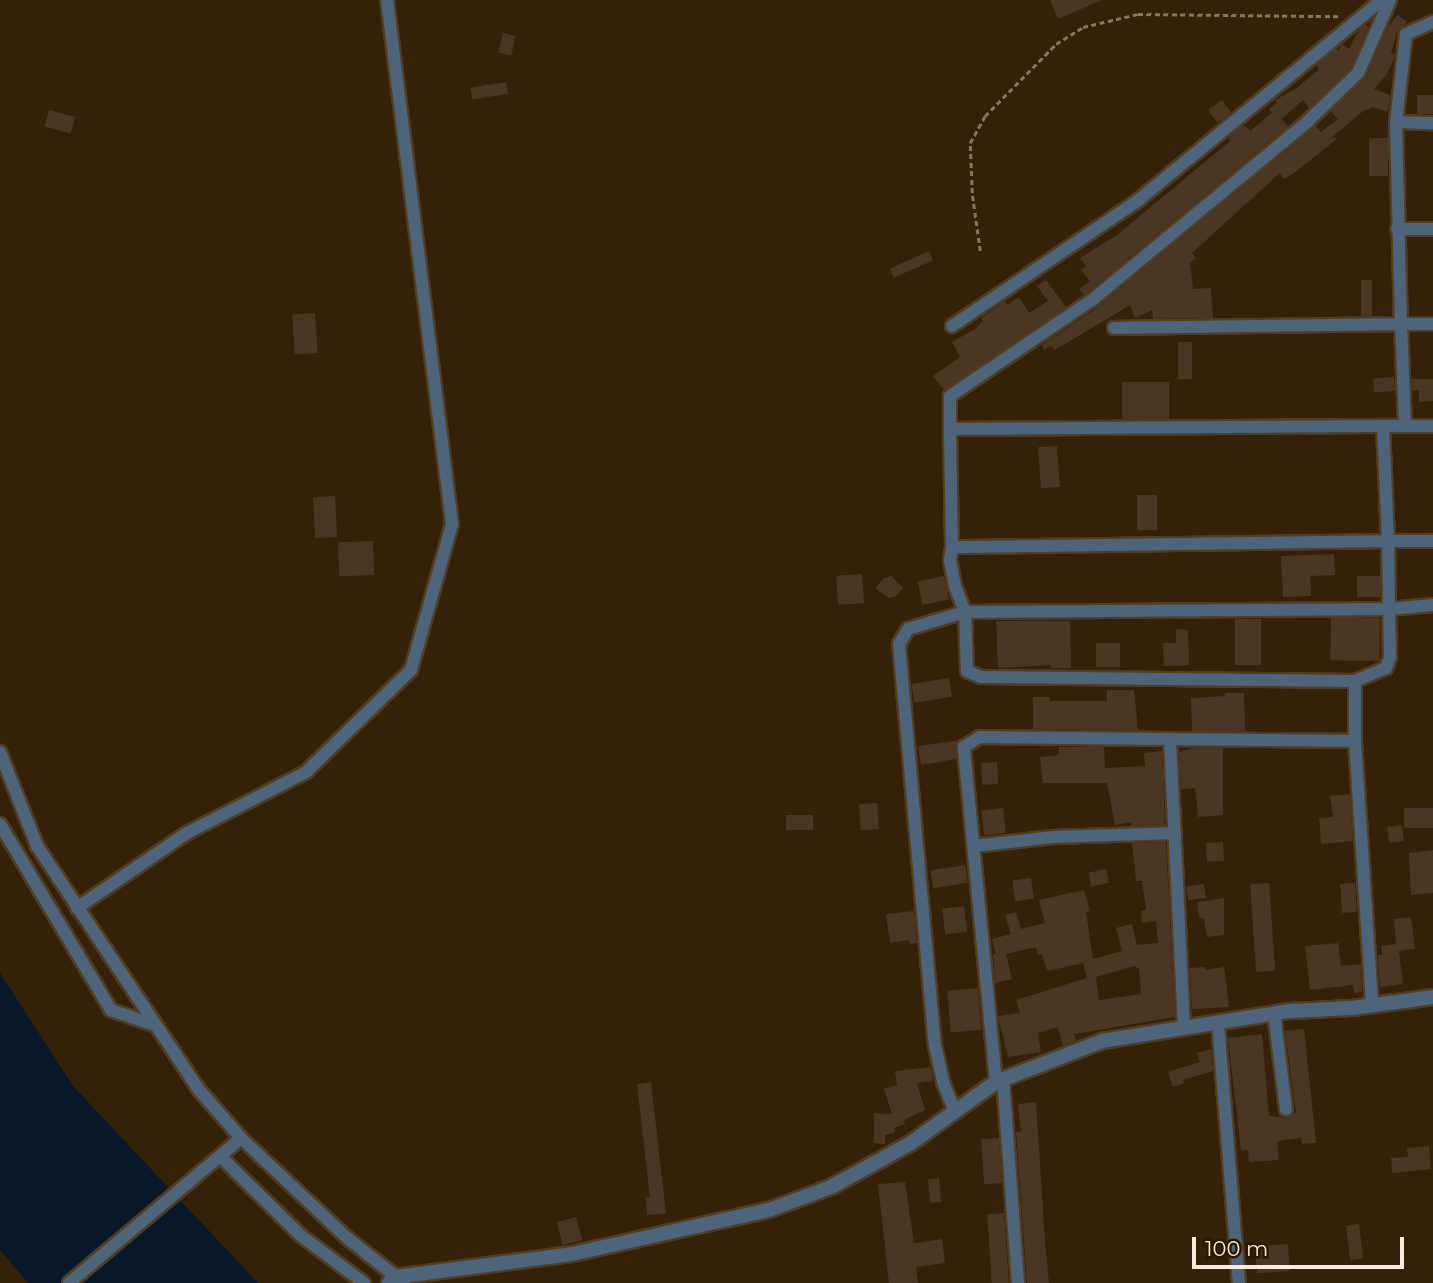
<!DOCTYPE html>
<style>
body{margin:0}
#map{position:relative;width:1433px;height:1283px;overflow:hidden;background:#352107;font-family:Montserrat,sans-serif}
div>[style]{position:absolute}
[style*='--x']{left:calc(var(--x)*1px);top:calc(var(--y)*1px);width:calc(var(--w)*1px);rotate:calc(var(--a)*1deg)}
.water>*{inset:0;background:#08182a}
.building>*{inset:0;background:#4b3624;transform-origin:0 0}
.path>*{height:2.5px;margin-top:-1.25px;transform-origin:0;background:repeating-linear-gradient(90deg,#877661 0 5px,transparent 0 8.5px)}
.roads{filter:drop-shadow(2px 0 #503d25) drop-shadow(-2px 0 #503d25) drop-shadow(0 2px #503d25) drop-shadow(0 -2px #503d25)}
.minor>*{height:12px;margin:-6px;padding:0 6px;transform-origin:6px;border-radius:6px;background:#4d647b}
.tertiary>*{height:14px;margin:-7px;padding:0 7px;transform-origin:7px;border-radius:7px;background:#4d647b}
span{translate:-50% -50%;white-space:nowrap;text-align:center;line-height:1.15;-webkit-text-stroke:5px #2a1700;paint-order:stroke}
.scale{position:absolute;left:1192px;top:1237px;width:212px;height:32px;box-sizing:border-box;border:4px solid #f9ebdd;border-top:0;padding-left:9px;font-size:21px;line-height:24px;white-space:nowrap;color:#f9ebdd;-webkit-text-stroke:5px #2a1700;paint-order:stroke}
</style>
<div id="map">
<div class="water">
<i style="clip-path:polygon(0 973px,73px 1086px,258px 1283px,28px 1283px,0 1250px)"></i>
</div>
<div class="building">
<i style="clip-path:polygon(1050px 0,1102px 0,1058px 19px)"></i>
<i style="clip-path:polygon(1398px 15px,1407px 22px,1397px 32px,1391px 53px,1395px 55px,1394px 59px,1387px 74px,1374px 89px,1390px 95px,1388px 112px,1373px 107px,1363px 111px,1331px 138px,1338px 138px,1294px 173px,1284px 179px,1280px 173px,1192px 253px,1196px 258px,1190px 263px,1193px 289px,1211px 288px,1213px 318px,1153px 319px,1152px 310px,1135px 318px,1130px 305px,1065px 344px,1054px 350px,1052px 346px,1044px 350px,1042px 345px,1094px 310px,1316px 126px,1321px 132px,1338px 119px,1331px 111px,1366px 77px,1388px 26px)"></i>
<i style="clip-path:polygon(1371px 21px,1351px 68px,1309px 108px,1303px 100px,1282px 119px,1288px 126px,1084px 295px,1079px 289px,1090px 281px,1081px 270px,1086px 266px,1080px 258px,1117px 235px,1230px 141px,1228px 138px,1241px 127px,1246px 126px,1250px 131px,1272px 113px,1269px 109px,1277px 103px,1275px 100px,1297px 88px,1319px 69px,1316px 65px,1336px 49px,1338px 51px,1342px 44px,1349px 49px,1358px 31px,1365px 25px,1368px 27px)"></i>
<i style="left:503px;top:33px;width:13px;height:20px;rotate:13deg"></i>
<i style="left:506px;top:82px;width:12px;height:36px;rotate:81deg"></i>
<i style="left:1417px;top:95px;width:16px;height:19px"></i>
<i style="left:1222px;top:100px;width:16px;height:17px;rotate:55deg"></i>
<i style="left:49px;top:110px;width:27px;height:17px;rotate:15deg"></i>
<i style="left:1369px;top:138px;width:19px;height:38px"></i>
<i style="left:929px;top:251px;width:10px;height:43px;rotate:66deg"></i>
<i style="clip-path:polygon(1046px 280px,1066px 307px,944px 390px,933px 376px,960px 357px,952px 342px,975px 329px,983px 321px,981px 318px,1005px 301px,1007px 305px,1019px 297px,1029px 313px,1048px 301px,1037px 286px)"></i>
<i style="left:1361px;top:280px;width:11px;height:36px"></i>
<i style="left:315px;top:313px;width:40px;height:23px;rotate:86deg"></i>
<i style="left:1178px;top:342px;width:14px;height:37px"></i>
<i style="left:1394px;top:377px;width:14px;height:21px;rotate:86deg"></i>
<i style="clip-path:polygon(1412px 379px,1433px 379px,1433px 401px,1419px 402px,1419px 390px,1412px 391px)"></i>
<i style="left:1122px;top:382px;width:47px;height:37px"></i>
<i style="left:1057px;top:446px;width:41px;height:19px;rotate:86deg"></i>
<i style="left:1137px;top:495px;width:20px;height:35px"></i>
<i style="left:335px;top:496px;width:41px;height:22px;rotate:87deg"></i>
<i style="left:373px;top:541px;width:34px;height:35px;rotate:88deg"></i>
<i style="clip-path:polygon(1334px 554px,1335px 575px,1310px 576px,1311px 596px,1283px 597px,1281px 556px)"></i>
<i style="left:862px;top:574px;width:29px;height:26px;rotate:86deg"></i>
<i style="clip-path:polygon(891px 576px,903px 588px,895px 597px,888px 598px,875px 588px,884px 578px)"></i>
<i style="left:944px;top:576px;width:24px;height:27px;rotate:78deg"></i>
<i style="left:1357px;top:576px;width:23px;height:21px"></i>
<i style="left:1380px;top:618px;width:43px;height:49px;rotate:91deg"></i>
<i style="left:1235px;top:619px;width:26px;height:46px"></i>
<i style="clip-path:polygon(996px 621px,1070px 621px,1071px 668px,1051px 668px,1051px 665px,998px 668px)"></i>
<i style="clip-path:polygon(1176px 629px,1188px 630px,1189px 665px,1164px 666px,1163px 643px,1176px 643px)"></i>
<i style="left:1096px;top:643px;width:24px;height:24px"></i>
<i style="left:949px;top:678px;width:19px;height:38px;rotate:81deg"></i>
<i style="clip-path:polygon(1107px 690px,1134px 690px,1138px 730px,1033px 729px,1033px 697px,1050px 697px,1050px 701px,1107px 701px)"></i>
<i style="clip-path:polygon(1224px 693px,1244px 693px,1245px 731px,1192px 731px,1191px 698px,1225px 696px)"></i>
<i style="clip-path:polygon(956px 741px,956px 759px,921px 765px,918px 746px)"></i>
<i style="clip-path:polygon(1059px 747px,1104px 747px,1105px 768px,1145px 766px,1144px 753px,1162px 751px,1165px 825px,1131px 826px,1131px 822px,1115px 825px,1107px 783px,1043px 783px,1040px 757px,1059px 755px)"></i>
<i style="clip-path:polygon(1193px 748px,1223px 748px,1223px 815px,1198px 817px,1195px 788px,1181px 789px,1179px 752px)"></i>
<i style="left:997px;top:762px;width:22px;height:16px;rotate:87deg"></i>
<i style="clip-path:polygon(1350px 794px,1353px 841px,1321px 844px,1319px 818px,1333px 817px,1330px 796px)"></i>
<i style="left:877px;top:803px;width:26px;height:18px;rotate:86deg"></i>
<i style="left:1003px;top:808px;width:25px;height:22px;rotate:83deg"></i>
<i style="left:1433px;top:808px;width:20px;height:29px;rotate:90deg"></i>
<i style="left:813px;top:815px;width:15px;height:27px;rotate:90deg"></i>
<i style="left:1402px;top:825px;width:16px;height:15px;rotate:83deg"></i>
<i style="clip-path:polygon(evenodd,1166px 842px,1175px 1017px,1074px 1034px,1076px 1041px,1063px 1046px,1058px 1027px,1038px 1033px,1041px 1052px,1008px 1057px,998px 1016px,1020px 1013px,1016px 1000px,1087px 978px,1083px 963px,1047px 971px,1042px 954px,1038px 955px,1036px 947px,1006px 954px,1012px 979px,995px 983px,993px 954px,996px 954px,992px 939px,1011px 934px,1005px 915px,1016px 912px,1021px 929px,1045px 923px,1039px 900px,1084px 890px,1090px 911px,1086px 912px,1093px 959px,1122px 951px,1116px 928px,1132px 924px,1137px 945px,1158px 943px,1156px 921px,1142px 923px,1141px 911px,1146px 910px,1142px 881px,1136px 881px,1132px 843px,1166px 842px,1135px 966px,1139px 969px,1141px 994px,1099px 1000px,1096px 977px,1135px 966px)"></i>
<i style="left:1223px;top:842px;width:19px;height:17px;rotate:87deg"></i>
<i style="clip-path:polygon(1433px 850px,1433px 893px,1411px 895px,1409px 853px)"></i>
<i style="left:965px;top:865px;width:18px;height:35px;rotate:81deg"></i>
<i style="left:1106px;top:869px;width:14px;height:18px;rotate:78deg"></i>
<i style="left:1031px;top:878px;width:21px;height:19px;rotate:82deg"></i>
<i style="left:1269px;top:883px;width:88px;height:19px;rotate:86deg"></i>
<i style="left:1355px;top:883px;width:29px;height:15px;rotate:86deg"></i>
<i style="left:1204px;top:884px;width:14px;height:18px;rotate:82deg"></i>
<i style="clip-path:polygon(1224px 898px,1224px 935px,1207px 937px,1204px 918px,1199px 918px,1197px 902px)"></i>
<i style="left:964px;top:906px;width:26px;height:22px;rotate:83deg"></i>
<i style="clip-path:polygon(914px 911px,917px 943px,910px 944px,909px 940px,890px 943px,886px 914px)"></i>
<i style="clip-path:polygon(1411px 917px,1415px 949px,1399px 951px,1403px 984px,1380px 987px,1378px 955px,1382px 955px,1381px 946px,1396px 944px,1394px 919px)"></i>
<i style="clip-path:polygon(1338px 943px,1341px 966px,1361px 964px,1362px 992px,1354px 993px,1353px 985px,1310px 990px,1305px 946px)"></i>
<i style="clip-path:polygon(1205px 967px,1205px 970px,1224px 967px,1229px 1007px,1192px 1009px,1190px 968px)"></i>
<i style="left:978px;top:988px;width:42px;height:31px;rotate:85deg"></i>
<i style="clip-path:polygon(1304px 1029px,1316px 1143px,1302px 1144px,1301px 1138px,1277px 1141px,1279px 1160px,1249px 1162px,1248px 1150px,1241px 1150px,1228px 1038px,1262px 1034px,1269px 1116px,1286px 1118px,1296px 1112px,1285px 1031px)"></i>
<i style="clip-path:polygon(1211px 1049px,1213px 1071px,1183px 1080px,1184px 1083px,1173px 1087px,1168px 1072px,1200px 1062px,1197px 1053px)"></i>
<i style="clip-path:polygon(931px 1067px,933px 1081px,917px 1083px,925px 1110px,904px 1120px,905px 1124px,894px 1128px,895px 1132px,885px 1135px,885px 1144px,874px 1143px,874px 1113px,892px 1114px,884px 1089px,897px 1085px,895px 1071px)"></i>
<i style="clip-path:polygon(651px 1082px,666px 1214px,647px 1215px,646px 1197px,650px 1197px,637px 1084px)"></i>
<i style="clip-path:polygon(1036px 1102px,1045px 1241px,1049px 1283px,1027px 1283px,1016px 1132px,1021px 1132px,1018px 1104px)"></i>
<i style="left:999px;top:1138px;width:45px;height:18px;rotate:86deg"></i>
<i style="clip-path:polygon(1429px 1146px,1431px 1169px,1392px 1173px,1391px 1158px,1408px 1157px,1407px 1148px)"></i>
<i style="left:939px;top:1178px;width:24px;height:11px;rotate:85deg"></i>
<i style="clip-path:polygon(905px 1182px,914px 1243px,942px 1239px,945px 1263px,916px 1267px,918px 1283px,889px 1283px,878px 1184px)"></i>
<i style="left:1004px;top:1213px;width:70px;height:17px;rotate:86deg"></i>
<i style="left:576px;top:1217px;width:24px;height:20px;rotate:75deg"></i>
<i style="left:1359px;top:1224px;width:35px;height:13px;rotate:83deg"></i>
<i style="left:1288px;top:1244px;width:27px;height:33px;rotate:86deg"></i>
</div>
<div class="path">
<i style="--x:980;--y:251;--w:59;--a:-97.9"></i>
<i style="--x:972;--y:193;--w:50;--a:-92.3"></i>
<i style="--x:970;--y:143;--w:31;--a:-61"></i>
<i style="--x:985;--y:116;--w:101;--a:-45.4"></i>
<i style="--x:1056;--y:44;--w:32;--a:-32"></i>
<i style="--x:1083;--y:27;--w:57;--a:-13.3"></i>
<i style="--x:1138;--y:14;--w:203;--a:0.6"></i>
</div>
<div class="roads">
<div class="minor">
<i style="--x:1433;--y:22;--w:30;--a:156"></i>
<i style="--x:1406;--y:34;--w:89;--a:96.5"></i>
<i style="--x:1396;--y:122;--w:37;--a:2"></i>
<i style="--x:1396;--y:122;--w:202;--a:88.6"></i>
<i style="--x:1401;--y:324;--w:32;--a:0"></i>
<i style="--x:1397;--y:229;--w:36;--a:0"></i>
<i style="--x:952;--y:326;--w:222;--a:-34"></i>
<i style="--x:1136;--y:202;--w:318;--a:-39.4"></i>
<i style="--x:1383;--y:426;--w:115;--a:87.5"></i>
<i style="--x:1388;--y:541;--w:45;--a:0"></i>
<i style="--x:1405;--y:426;--w:28;--a:0"></i>
<i style="--x:950;--y:429;--w:33;--a:-90"></i>
<i style="--x:950;--y:396;--w:171;--a:-34.1"></i>
<i style="--x:1092;--y:300;--w:279;--a:-39.6"></i>
<i style="--x:1307;--y:122;--w:71;--a:-43.9"></i>
<i style="--x:1358;--y:73;--w:80;--a:-66.3"></i>
<i style="--x:952;--y:547;--w:13;--a:99"></i>
<i style="--x:950;--y:560;--w:26;--a:79"></i>
<i style="--x:955;--y:586;--w:28;--a:69"></i>
<i style="--x:965;--y:612;--w:59;--a:163.4"></i>
<i style="--x:908;--y:629;--w:17;--a:121"></i>
<i style="--x:899;--y:644;--w:404;--a:84.9"></i>
<i style="--x:935;--y:1046;--w:37;--a:77"></i>
<i style="--x:943;--y:1082;--w:31;--a:68"></i>
<i style="--x:1355;--y:681;--w:34;--a:-23"></i>
<i style="--x:1386;--y:668;--w:12;--a:-70"></i>
<i style="--x:1390;--y:657;--w:48;--a:-91.2"></i>
<i style="--x:1389;--y:609;--w:44;--a:-5.2"></i>
<i style="--x:1170;--y:741;--w:287;--a:87.2"></i>
<i style="--x:1355;--y:741;--w:266;--a:86.3"></i>
<i style="--x:0;--y:752;--w:101;--a:68.5"></i>
<i style="--x:37;--y:846;--w:294;--a:56.4"></i>
<i style="--x:200;--y:1091;--w:62;--a:48.9"></i>
<i style="--x:241;--y:1138;--w:144;--a:43.3"></i>
<i style="--x:346;--y:1237;--w:74;--a:38.4"></i>
<i style="--x:0;--y:824;--w:217;--a:59.2"></i>
<i style="--x:111;--y:1010;--w:46;--a:19.2"></i>
<i style="--x:974;--y:846;--w:80;--a:-6.5"></i>
<i style="--x:1053;--y:837;--w:122;--a:-1.9"></i>
<i style="--x:77;--y:908;--w:133;--a:-34.3"></i>
<i style="--x:187;--y:833;--w:134;--a:-27.1"></i>
<i style="--x:306;--y:772;--w:146;--a:-44.2"></i>
<i style="--x:411;--y:670;--w:152;--a:-74.3"></i>
<i style="--x:452;--y:524;--w:528;--a:-97.07"></i>
<i style="--x:1274;--y:1013;--w:97;--a:82.9"></i>
<i style="--x:1218;--y:1023;--w:261;--a:85.4"></i>
<i style="--x:1003;--y:1079;--w:205;--a:85.8"></i>
<i style="--x:996;--y:1082;--w:337;--a:-95.5"></i>
<i style="--x:964;--y:747;--w:19;--a:-32"></i>
<i style="--x:980;--y:737;--w:375;--a:0.6"></i>
<i style="--x:1355;--y:741;--w:60;--a:-90"></i>
<i style="--x:1355;--y:681;--w:374;--a:-179.4"></i>
<i style="--x:981;--y:677;--w:15;--a:-157"></i>
<i style="--x:967;--y:671;--w:59;--a:-91.9"></i>
<i style="--x:965;--y:612;--w:424;--a:-0.4"></i>
<i style="--x:1389;--y:609;--w:68;--a:-90.8"></i>
<i style="--x:1388;--y:541;--w:436;--a:179.2"></i>
<i style="--x:952;--y:547;--w:118;--a:-91"></i>
<i style="--x:950;--y:429;--w:455;--a:-0.4"></i>
<i style="--x:1405;--y:426;--w:102;--a:-92.2"></i>
<i style="--x:1401;--y:324;--w:287;--a:179.2"></i>
<i style="--x:220;--y:1156;--w:112;--a:44.6"></i>
<i style="--x:300;--y:1235;--w:80;--a:36.9"></i>
<i style="--x:69;--y:1283;--w:225;--a:-40.1"></i>
</div>
<div class="tertiary">
<i style="--x:389;--y:1283;--w:8;--a:-45"></i>
<i style="--x:395;--y:1277;--w:178;--a:-7.4"></i>
<i style="--x:572;--y:1254;--w:202;--a:-12.6"></i>
<i style="--x:769;--y:1210;--w:66;--a:-20.4"></i>
<i style="--x:831;--y:1187;--w:91;--a:-28.8"></i>
<i style="--x:911;--y:1143;--w:105;--a:-35.7"></i>
<i style="--x:996;--y:1082;--w:114;--a:-21.1"></i>
<i style="--x:1102;--y:1041;--w:190;--a:-9.1"></i>
<i style="--x:1290;--y:1011;--w:62;--a:-2.8"></i>
<i style="--x:1352;--y:1008;--w:82;--a:-7.7"></i>
</div>
</div>
<div class="scale">100 m</div>
</div>
